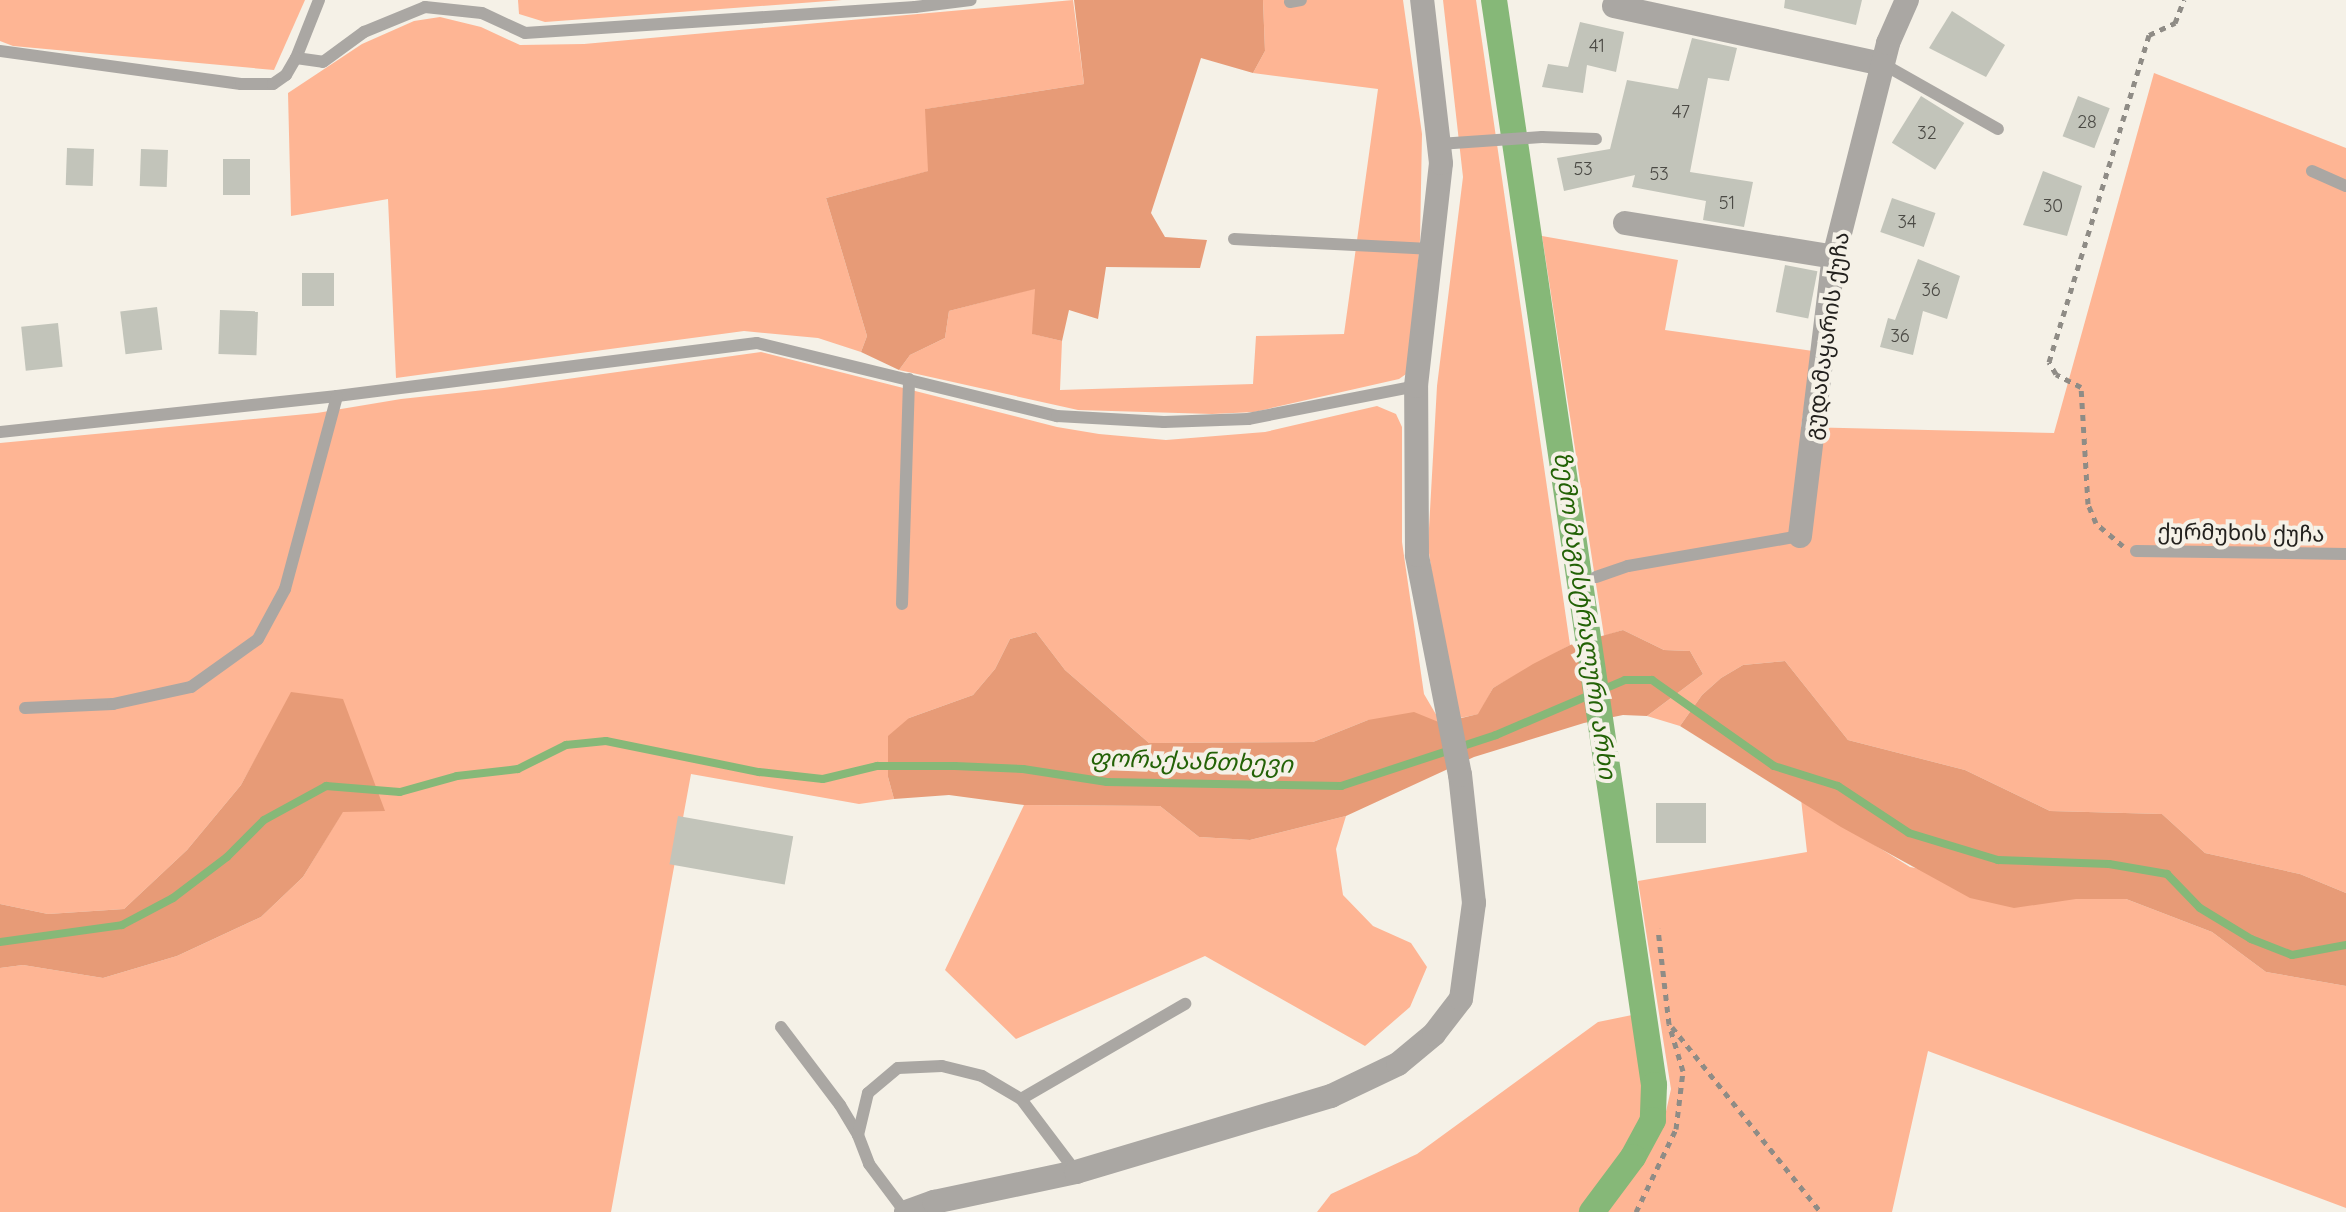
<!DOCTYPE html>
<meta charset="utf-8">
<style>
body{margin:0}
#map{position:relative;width:2346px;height:1212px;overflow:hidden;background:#f5f1e7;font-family:Quicksand,"Noto Sans Georgian",sans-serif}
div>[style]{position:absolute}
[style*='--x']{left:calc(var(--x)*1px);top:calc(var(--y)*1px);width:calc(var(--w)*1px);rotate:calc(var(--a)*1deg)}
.green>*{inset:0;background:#feb594}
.forest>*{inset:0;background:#e79b77}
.stream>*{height:8px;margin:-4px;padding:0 4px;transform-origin:4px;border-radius:4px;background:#86b878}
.canal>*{height:26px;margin:-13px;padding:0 13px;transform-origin:13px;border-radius:13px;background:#86b878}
.building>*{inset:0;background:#c2c4ba;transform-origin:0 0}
.path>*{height:5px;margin-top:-2.5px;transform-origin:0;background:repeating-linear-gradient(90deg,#8f8c86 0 6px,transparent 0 12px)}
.lane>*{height:12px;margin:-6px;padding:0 6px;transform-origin:6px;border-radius:6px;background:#aaa7a3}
.street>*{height:24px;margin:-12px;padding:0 12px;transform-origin:12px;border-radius:12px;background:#aaa7a3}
span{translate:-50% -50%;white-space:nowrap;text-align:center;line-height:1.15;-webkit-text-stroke:8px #f5f1e7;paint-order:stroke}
.number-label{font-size:18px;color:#4b4a45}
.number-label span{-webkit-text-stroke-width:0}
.street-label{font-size:22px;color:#23211e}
.water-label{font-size:24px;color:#236206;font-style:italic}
</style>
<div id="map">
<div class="green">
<i style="clip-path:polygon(0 0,305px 0,274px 70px,13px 46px,0 41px)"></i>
<i style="clip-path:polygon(518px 0,842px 0,545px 22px,519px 14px)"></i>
<i style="clip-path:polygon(1073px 0,1084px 84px,926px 109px,929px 171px,826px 198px,867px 336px,861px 352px,818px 338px,744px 331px,396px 378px,388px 199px,291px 216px,288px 93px,362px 44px,414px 21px,440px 17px,481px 27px,520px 45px,584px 44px)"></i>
<i style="clip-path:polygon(1263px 0,1403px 0,1422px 134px,1420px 240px,1409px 372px,1399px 379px,1254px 412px,1212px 414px,1078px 410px,899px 370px,910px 355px,945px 338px,949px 311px,1036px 288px,1033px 334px,1062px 341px,1060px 390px,1253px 384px,1256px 336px,1344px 334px,1378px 89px,1253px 73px,1265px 51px)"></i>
<i style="clip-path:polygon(1443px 0,1476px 0,1570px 645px,1493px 688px,1479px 714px,1460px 718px,1438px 617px,1428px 546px,1437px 386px,1463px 177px)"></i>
<i style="clip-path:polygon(2154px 73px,2346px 148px,2346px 893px,2300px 874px,2205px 853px,2162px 814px,2050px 811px,1965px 770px,1848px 740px,1785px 661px,1743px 665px,1721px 678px,1702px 695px,1680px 726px,1647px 716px,1703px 674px,1690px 651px,1664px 650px,1623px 630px,1604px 636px,1542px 236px,1678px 260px,1665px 330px,1813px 351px,1801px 427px,2054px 433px)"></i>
<i style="clip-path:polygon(761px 352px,1057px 427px,1099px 434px,1166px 440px,1265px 432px,1377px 406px,1396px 414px,1402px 427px,1402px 542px,1424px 694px,1441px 723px,1368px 720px,1313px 742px,1149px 743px,1065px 670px,1036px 632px,1010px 639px,995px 669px,973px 695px,909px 718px,888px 777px,894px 799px,859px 804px,691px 774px,611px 1212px,0 1212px,0 968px,23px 965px,103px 978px,177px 956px,261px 917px,303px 877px,343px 811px,384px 811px,271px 731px,241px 785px,187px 850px,124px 909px,48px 914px,0 904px,0 443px,317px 413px,401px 399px,503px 388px)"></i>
<i style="clip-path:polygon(1801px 799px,1910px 867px,2076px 899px,2126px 899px,2212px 932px,2266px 972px,2346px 986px,2346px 1208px,1928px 1051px,1892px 1212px,1603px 1212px,1663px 1125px,1671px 1089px,1638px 881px,1807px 852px)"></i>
<i style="clip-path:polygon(1024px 805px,1160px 806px,1199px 837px,1250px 840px,1346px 816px,1336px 849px,1343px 895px,1373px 926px,1411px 943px,1427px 967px,1410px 1007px,1365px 1046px,1205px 956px,1016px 1039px,945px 970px)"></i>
<i style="clip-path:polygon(1637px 1014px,1648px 1095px,1642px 1126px,1579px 1212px,1317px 1212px,1331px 1194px,1417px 1154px,1598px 1022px)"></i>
</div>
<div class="forest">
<i style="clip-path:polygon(1074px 0,1263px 0,1265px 51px,1253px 73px,1201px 58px,1151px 213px,1165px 237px,1207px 240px,1200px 268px,1106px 267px,1098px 319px,1069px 310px,1062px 341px,1032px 334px,1035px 289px,949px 311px,945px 338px,910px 355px,899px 370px,861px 352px,867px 336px,826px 198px,928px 171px,925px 109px,1084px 84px)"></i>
<i style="clip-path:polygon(1623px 630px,1664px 650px,1690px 651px,1703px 674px,1647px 716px,1623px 715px,1584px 723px,1474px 757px,1346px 816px,1250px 840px,1199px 837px,1160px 806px,1024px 805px,949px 795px,894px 799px,888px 777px,888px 736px,909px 718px,973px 695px,995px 669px,1010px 639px,1036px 632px,1065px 670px,1149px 743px,1313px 742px,1368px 720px,1414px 712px,1441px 723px,1478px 714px,1493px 688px,1533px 664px,1570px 645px)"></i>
<i style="clip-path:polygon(1785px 661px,1848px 740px,1965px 770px,2050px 811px,2162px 814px,2205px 853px,2300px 874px,2346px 893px,2346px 986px,2266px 972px,2212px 932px,2126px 899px,2076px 899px,2014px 908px,1970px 898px,1841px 827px,1680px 726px,1702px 695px,1721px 678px,1743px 665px)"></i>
<i style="clip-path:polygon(291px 692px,343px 699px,385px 811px,343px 812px,303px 877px,261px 917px,177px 956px,103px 978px,23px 965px,0 968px,0 904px,48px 914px,124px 909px,187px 850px,241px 785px)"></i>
</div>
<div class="stream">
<i style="--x:0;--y:942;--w:123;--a:-7.9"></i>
<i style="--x:122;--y:925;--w:58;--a:-27.9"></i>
<i style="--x:173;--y:898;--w:68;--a:-37.2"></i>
<i style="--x:227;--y:857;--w:52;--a:-45"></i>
<i style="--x:264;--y:820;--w:71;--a:-28.7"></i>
<i style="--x:326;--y:786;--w:74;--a:4.6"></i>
<i style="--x:400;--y:792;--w:59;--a:-15.7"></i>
<i style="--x:457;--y:776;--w:61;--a:-6.5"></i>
<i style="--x:518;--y:769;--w:54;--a:-26.6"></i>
<i style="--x:566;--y:745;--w:40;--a:-5.7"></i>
<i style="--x:606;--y:741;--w:156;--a:11.5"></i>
<i style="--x:759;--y:772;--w:64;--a:6.2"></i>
<i style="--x:823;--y:779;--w:56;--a:-13.5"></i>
<i style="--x:877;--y:766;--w:78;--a:0"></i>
<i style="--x:955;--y:766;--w:68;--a:2.5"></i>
<i style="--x:1023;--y:769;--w:85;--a:8.8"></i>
<i style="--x:1107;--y:782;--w:234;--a:1"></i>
<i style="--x:1341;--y:786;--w:163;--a:-18.2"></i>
<i style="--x:1496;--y:735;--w:140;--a:-23.1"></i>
<i style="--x:1625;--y:680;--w:27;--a:0"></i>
<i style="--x:1652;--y:680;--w:149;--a:35.2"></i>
<i style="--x:1774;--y:766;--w:67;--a:17.4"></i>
<i style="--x:1838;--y:786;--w:85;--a:33.5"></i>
<i style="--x:1909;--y:833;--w:93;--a:16.9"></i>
<i style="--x:1998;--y:860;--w:111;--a:2.1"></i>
<i style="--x:2109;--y:864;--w:59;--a:9.8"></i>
<i style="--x:2167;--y:874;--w:47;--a:45.9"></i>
<i style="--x:2200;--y:908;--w:60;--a:31.3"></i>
<i style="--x:2251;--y:939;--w:44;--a:21.3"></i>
<i style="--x:2292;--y:955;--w:55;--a:-10.5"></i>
</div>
<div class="canal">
<i style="--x:1494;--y:0;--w:1097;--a:81.61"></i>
<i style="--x:1654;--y:1085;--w:35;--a:92"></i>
<i style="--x:1653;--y:1120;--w:42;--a:118.4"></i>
<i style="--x:1633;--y:1157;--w:69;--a:126.7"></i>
</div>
<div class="building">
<i style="clip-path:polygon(1785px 0,1862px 0,1856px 25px,1784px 8px)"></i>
<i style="clip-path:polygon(1952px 11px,2005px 45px,1986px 77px,1929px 48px)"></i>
<i style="clip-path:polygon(1580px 22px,1624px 32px,1616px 72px,1587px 65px,1583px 93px,1542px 87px,1548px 64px,1568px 67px)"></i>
<i style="clip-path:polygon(1692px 38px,1737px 48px,1729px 81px,1708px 78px,1690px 172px,1753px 182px,1744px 227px,1703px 220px,1706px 201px,1632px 187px,1635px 175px,1564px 191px,1557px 158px,1610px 149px,1627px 80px,1678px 89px)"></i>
<i style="left:1921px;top:96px;width:51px;height:55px;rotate:32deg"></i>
<i style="left:2078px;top:96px;width:34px;height:43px;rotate:21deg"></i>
<i style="left:67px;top:148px;width:27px;height:37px;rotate:2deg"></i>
<i style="left:141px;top:149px;width:27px;height:37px;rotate:2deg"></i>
<i style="left:223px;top:159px;width:27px;height:36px"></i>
<i style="clip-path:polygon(2043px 171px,2082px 186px,2067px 236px,2023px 225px)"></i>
<i style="left:1892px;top:198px;width:46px;height:36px;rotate:19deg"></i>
<i style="clip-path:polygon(1918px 259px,1960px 276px,1947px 319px,1923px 311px,1913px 355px,1880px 347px,1888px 318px,1895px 320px)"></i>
<i style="left:1785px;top:265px;width:33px;height:48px;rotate:11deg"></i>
<i style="left:302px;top:273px;width:32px;height:33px"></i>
<i style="left:157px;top:307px;width:43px;height:37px;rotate:83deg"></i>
<i style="left:220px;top:310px;width:38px;height:44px;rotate:2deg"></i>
<i style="left:58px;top:323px;width:44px;height:37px;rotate:84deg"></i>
<i style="left:1706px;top:803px;width:40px;height:50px;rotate:90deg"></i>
<i style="left:678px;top:816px;width:117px;height:49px;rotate:10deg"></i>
</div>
<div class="path">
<i style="--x:2123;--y:546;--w:35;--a:-140"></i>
<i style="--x:2096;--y:523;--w:21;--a:-113"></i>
<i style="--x:2088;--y:504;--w:117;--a:-93.4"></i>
<i style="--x:2081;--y:387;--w:28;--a:-153"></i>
<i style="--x:2056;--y:374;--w:14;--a:-120"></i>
<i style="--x:2049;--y:362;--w:342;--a:-73"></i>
<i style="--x:2149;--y:35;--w:29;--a:-25"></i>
<i style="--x:2175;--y:23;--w:25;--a:-69"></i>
<i style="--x:1672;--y:1027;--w:238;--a:51.2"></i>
<i style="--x:1636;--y:1212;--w:92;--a:-64.3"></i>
<i style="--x:1676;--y:1129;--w:58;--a:-83.1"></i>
<i style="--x:1683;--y:1071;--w:49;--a:-106.6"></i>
<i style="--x:1669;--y:1024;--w:96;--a:-96.6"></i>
</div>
<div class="lane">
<i style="--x:319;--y:0;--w:62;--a:111.6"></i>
<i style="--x:296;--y:58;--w:27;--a:8"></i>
<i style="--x:323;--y:62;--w:51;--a:-36.2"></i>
<i style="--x:364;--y:32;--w:66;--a:-22.3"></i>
<i style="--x:425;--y:7;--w:57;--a:6"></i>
<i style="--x:482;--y:13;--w:47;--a:24.9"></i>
<i style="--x:525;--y:33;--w:391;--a:-3.8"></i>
<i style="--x:915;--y:7;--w:56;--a:-7.1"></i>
<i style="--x:1290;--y:2;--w:11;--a:-10"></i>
<i style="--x:0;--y:51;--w:243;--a:7.8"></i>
<i style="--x:241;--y:84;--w:32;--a:0"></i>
<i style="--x:273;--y:84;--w:16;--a:-35"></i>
<i style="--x:286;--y:75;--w:20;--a:-60"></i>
<i style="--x:1883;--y:64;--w:132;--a:29.5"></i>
<i style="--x:1439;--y:144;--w:103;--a:-3.9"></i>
<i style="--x:1542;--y:137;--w:54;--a:2.1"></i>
<i style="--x:2312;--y:171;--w:37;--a:24"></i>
<i style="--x:1234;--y:239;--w:200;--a:2.9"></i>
<i style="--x:0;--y:432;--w:339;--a:-6.1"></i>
<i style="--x:337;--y:396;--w:423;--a:-7.2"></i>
<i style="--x:757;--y:343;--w:309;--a:13.7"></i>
<i style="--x:1057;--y:416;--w:107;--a:3.2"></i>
<i style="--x:1164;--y:422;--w:84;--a:-2"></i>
<i style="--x:1248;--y:419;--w:171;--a:-11.1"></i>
<i style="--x:2136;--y:551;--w:210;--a:0.8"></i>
<i style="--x:1596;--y:577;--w:34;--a:-19"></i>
<i style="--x:1628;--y:566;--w:175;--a:-9.9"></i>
<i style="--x:902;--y:604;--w:225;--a:-88.2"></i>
<i style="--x:25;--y:708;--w:88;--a:-2.6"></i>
<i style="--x:113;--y:704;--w:80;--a:-12.3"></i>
<i style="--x:191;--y:687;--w:82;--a:-35.6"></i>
<i style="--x:258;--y:639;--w:57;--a:-61.6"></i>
<i style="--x:285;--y:589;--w:200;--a:-74.9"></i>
<i style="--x:781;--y:1027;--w:98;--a:52.9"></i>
<i style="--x:840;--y:1105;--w:35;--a:59"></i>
<i style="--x:858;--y:1135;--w:31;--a:69"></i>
<i style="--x:869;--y:1164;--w:60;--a:53.1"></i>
<i style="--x:1021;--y:1099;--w:190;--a:-30.1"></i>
<i style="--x:858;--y:1135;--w:43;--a:-76.6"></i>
<i style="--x:868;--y:1093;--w:39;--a:-40"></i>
<i style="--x:898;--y:1068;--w:44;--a:-2.6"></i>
<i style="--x:942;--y:1066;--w:41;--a:14"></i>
<i style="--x:982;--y:1076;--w:45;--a:30.5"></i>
<i style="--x:1021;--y:1099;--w:91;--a:53"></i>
</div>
<div class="street">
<i style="--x:1614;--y:6;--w:275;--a:12.2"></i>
<i style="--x:1625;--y:223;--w:212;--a:9.2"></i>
<i style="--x:1800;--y:536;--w:281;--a:-83.1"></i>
<i style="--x:1834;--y:257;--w:221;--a:-75.8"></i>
<i style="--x:1888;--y:43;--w:47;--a:-66.2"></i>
<i style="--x:906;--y:1212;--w:30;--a:-20"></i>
<i style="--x:934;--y:1202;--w:145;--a:-11.9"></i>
<i style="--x:1076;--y:1172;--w:266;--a:-16.6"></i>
<i style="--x:1331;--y:1096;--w:74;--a:-25.5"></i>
<i style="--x:1398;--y:1064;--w:47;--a:-39.8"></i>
<i style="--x:1434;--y:1034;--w:44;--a:-52.4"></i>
<i style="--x:1461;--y:999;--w:97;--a:-82.3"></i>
<i style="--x:1474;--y:903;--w:129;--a:-96.2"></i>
<i style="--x:1460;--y:775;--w:224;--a:-101.1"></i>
<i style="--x:1417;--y:555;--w:169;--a:-90.3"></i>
<i style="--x:1416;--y:386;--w:224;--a:-83.6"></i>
<i style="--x:1441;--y:163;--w:164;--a:-96.6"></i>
</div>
<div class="number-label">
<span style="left:1597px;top:46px">41</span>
<span style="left:1681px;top:112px">47</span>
<span style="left:2087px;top:122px">28</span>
<span style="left:1927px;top:133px">32</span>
<span style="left:1583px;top:169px">53</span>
<span style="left:1659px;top:174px">53</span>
<span style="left:1727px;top:203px">51</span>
<span style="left:2053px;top:206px">30</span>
<span style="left:1907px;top:222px">34</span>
<span style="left:1931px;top:290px">36</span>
<span style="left:1900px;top:336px">36</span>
</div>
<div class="street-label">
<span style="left:1827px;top:336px;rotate:-82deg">გუდამაყარის ქუჩა</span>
<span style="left:2241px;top:533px;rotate:1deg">ქურმუხის ქუჩა</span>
</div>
<div class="water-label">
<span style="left:1585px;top:615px;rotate:82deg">ზემო მაგისტრალური არხი</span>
<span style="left:1191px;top:761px;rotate:2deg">ფორაქაანთხევი</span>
</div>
</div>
